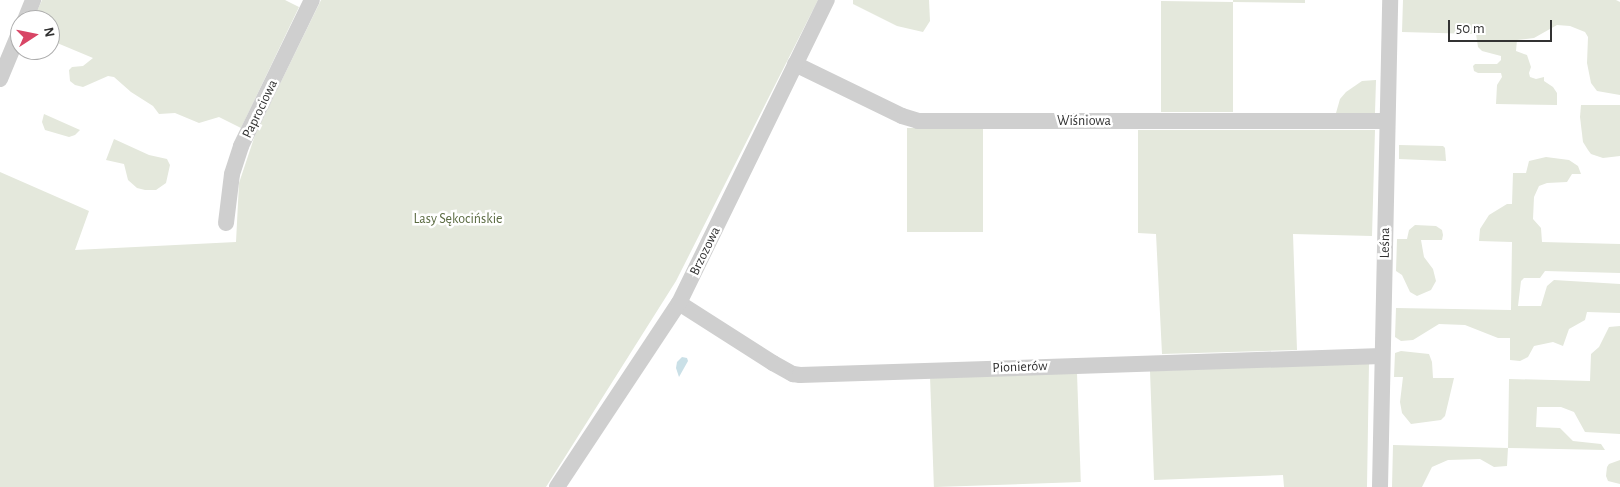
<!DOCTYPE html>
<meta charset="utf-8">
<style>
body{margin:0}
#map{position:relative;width:1620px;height:487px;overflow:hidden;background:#fff;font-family:"Alegreya Sans",sans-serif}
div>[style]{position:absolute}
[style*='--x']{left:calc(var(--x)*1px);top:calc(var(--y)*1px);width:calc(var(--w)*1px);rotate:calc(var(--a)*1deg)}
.green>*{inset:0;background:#e4e8dc;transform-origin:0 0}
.water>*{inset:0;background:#cae0e7}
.minor>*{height:16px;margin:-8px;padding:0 8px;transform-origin:8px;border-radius:8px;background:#cfcfcf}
span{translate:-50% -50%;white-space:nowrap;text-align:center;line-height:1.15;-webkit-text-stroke:5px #fff;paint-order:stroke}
.street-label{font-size:14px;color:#323232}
.park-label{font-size:14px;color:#5b6b42}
.north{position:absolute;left:10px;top:10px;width:50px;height:50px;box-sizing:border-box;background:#fff;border:1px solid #adadad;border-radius:50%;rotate:79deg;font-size:14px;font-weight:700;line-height:20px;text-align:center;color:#323232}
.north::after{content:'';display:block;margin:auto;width:18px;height:22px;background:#d84565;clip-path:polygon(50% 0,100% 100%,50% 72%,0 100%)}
.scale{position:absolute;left:1448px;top:20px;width:104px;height:22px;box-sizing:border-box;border:2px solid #323232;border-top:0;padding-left:6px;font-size:15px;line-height:18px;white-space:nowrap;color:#323232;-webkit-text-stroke:4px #fff;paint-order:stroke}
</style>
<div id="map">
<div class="green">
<i style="clip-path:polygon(42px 0,285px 0,299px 7px,241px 128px,219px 117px,199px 123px,175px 113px,159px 114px,153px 106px,131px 92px,114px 77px,108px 76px,83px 87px,75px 85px,70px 81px,69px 70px,72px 67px,83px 66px,93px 58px,50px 40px,50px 20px,33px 20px)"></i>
<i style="clip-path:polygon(321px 0,818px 0,676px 281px,546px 487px,0 487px,0 172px,89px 211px,75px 250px,236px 242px,239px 183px,255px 135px)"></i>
<i style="clip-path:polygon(853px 0,929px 0,930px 21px,923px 32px,897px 26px,853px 4px)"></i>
<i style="clip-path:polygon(1233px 0,1305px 0,1305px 3px,1233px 2px,1233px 112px,1161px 112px,1161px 1px,1233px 2px)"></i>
<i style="clip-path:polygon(1403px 0,1616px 0,1620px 2px,1620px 95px,1597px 91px,1591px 83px,1587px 63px,1588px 37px,1585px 32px,1570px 26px,1557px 25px,1534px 38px,1517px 40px,1516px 51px,1527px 55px,1531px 67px,1529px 73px,1530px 77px,1536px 79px,1544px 77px,1544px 81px,1553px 87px,1557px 93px,1557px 105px,1496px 104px,1497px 85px,1502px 77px,1501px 73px,1478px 73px,1474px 71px,1473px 66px,1475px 64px,1497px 64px,1501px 60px,1501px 56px,1482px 51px,1478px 47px,1476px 34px,1402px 32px)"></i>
<i style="clip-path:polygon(1376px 80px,1375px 113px,1336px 113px,1340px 99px,1346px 92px,1362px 81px)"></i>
<i style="clip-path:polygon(1581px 105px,1620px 105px,1620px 156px,1603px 158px,1591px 154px,1588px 150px,1583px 142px,1580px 117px)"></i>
<i style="clip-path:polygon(44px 114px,80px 130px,75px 135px,69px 137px,45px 130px,42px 122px)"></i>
<i style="left:907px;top:128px;width:76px;height:104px"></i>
<i style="clip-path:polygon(1138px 130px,1375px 130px,1372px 236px,1293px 234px,1297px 350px,1162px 354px,1156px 234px,1138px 233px)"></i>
<i style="clip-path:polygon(114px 139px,149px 155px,167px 159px,170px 165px,166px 183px,156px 190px,145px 190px,137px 188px,128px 180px,124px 164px,106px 160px)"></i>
<i style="clip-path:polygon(1399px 145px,1443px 146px,1445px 148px,1446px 161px,1399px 159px)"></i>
<i style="clip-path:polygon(1546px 157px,1569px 160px,1578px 166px,1581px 174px,1572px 174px,1567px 182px,1547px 183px,1539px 186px,1534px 197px,1533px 219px,1541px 228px,1542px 242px,1620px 244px,1620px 273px,1545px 271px,1540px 278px,1524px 278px,1521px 281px,1518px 306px,1541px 306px,1547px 286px,1554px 280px,1620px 284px,1620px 313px,1587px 312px,1585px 320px,1569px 329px,1563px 346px,1553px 342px,1534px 346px,1528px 357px,1520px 361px,1510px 360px,1510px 338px,1498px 338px,1465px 325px,1439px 324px,1413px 340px,1401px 341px,1395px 337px,1396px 308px,1511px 310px,1512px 242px,1479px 241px,1480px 229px,1489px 215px,1507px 204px,1512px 204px,1513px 173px,1526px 173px,1529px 161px)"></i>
<i style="clip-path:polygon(1415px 225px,1436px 226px,1442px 230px,1443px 235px,1442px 240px,1421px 240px,1424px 257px,1433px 269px,1436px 281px,1431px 290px,1417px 296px,1410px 292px,1402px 275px,1396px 271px,1397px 239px,1407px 239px,1409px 230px)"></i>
<i style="clip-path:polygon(1620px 326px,1620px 434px,1585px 432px,1574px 412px,1561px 407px,1537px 407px,1536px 427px,1560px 428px,1573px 441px,1601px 444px,1605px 450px,1508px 448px,1507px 466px,1494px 467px,1480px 459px,1448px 460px,1432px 467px,1422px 487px,1392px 487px,1393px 445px,1508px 448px,1509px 379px,1590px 381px,1591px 354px,1599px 347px,1609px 327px)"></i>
<i style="clip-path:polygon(1401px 351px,1429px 354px,1432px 362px,1433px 378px,1454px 378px,1445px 416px,1441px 420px,1411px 424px,1402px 413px,1400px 402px,1403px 377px,1394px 377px,1395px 353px)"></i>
<i style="clip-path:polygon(1369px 363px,1367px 487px,1284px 487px,1283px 475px,1154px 480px,1150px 371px)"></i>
<i style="left:1077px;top:373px;width:109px;height:147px;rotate:88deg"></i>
<i style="clip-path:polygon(1620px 460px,1620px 484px,1608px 481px,1606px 476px,1607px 467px,1609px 464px)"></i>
</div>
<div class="water">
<i style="clip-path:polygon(682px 357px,687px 358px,688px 361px,679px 377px,676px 368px,677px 362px)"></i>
</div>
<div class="minor">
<i style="--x:25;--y:20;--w:22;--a:-68"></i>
<i style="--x:795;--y:64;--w:119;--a:25.9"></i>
<i style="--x:902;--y:116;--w:17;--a:17"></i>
<i style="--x:918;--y:121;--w:469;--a:0"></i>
<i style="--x:0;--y:79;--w:52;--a:-67.4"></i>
<i style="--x:226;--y:223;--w:49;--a:-83"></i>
<i style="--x:232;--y:174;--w:29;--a:-72"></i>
<i style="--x:241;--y:146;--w:162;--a:-64.1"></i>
<i style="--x:679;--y:303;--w:112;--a:32.6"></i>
<i style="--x:773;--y:363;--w:23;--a:29"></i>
<i style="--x:793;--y:374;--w:7;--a:8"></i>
<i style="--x:800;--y:375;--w:582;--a:-1.87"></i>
<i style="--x:557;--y:487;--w:221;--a:-56.5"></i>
<i style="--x:679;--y:303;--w:337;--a:-64"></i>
<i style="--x:1380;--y:487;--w:487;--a:-88.8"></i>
</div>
<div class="street-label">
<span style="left:260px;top:109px;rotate:-64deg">Paprociowa</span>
<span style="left:1084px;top:121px">Wiśniowa</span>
<span style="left:1385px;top:243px;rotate:-89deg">Leśna</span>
<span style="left:705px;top:251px;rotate:-64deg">Brzozowa</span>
<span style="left:1020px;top:367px;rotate:-2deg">Pionierów</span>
</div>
<div class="park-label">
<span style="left:458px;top:219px">Lasy Sękocińskie</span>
</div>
<div class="north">N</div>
<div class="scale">50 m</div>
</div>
